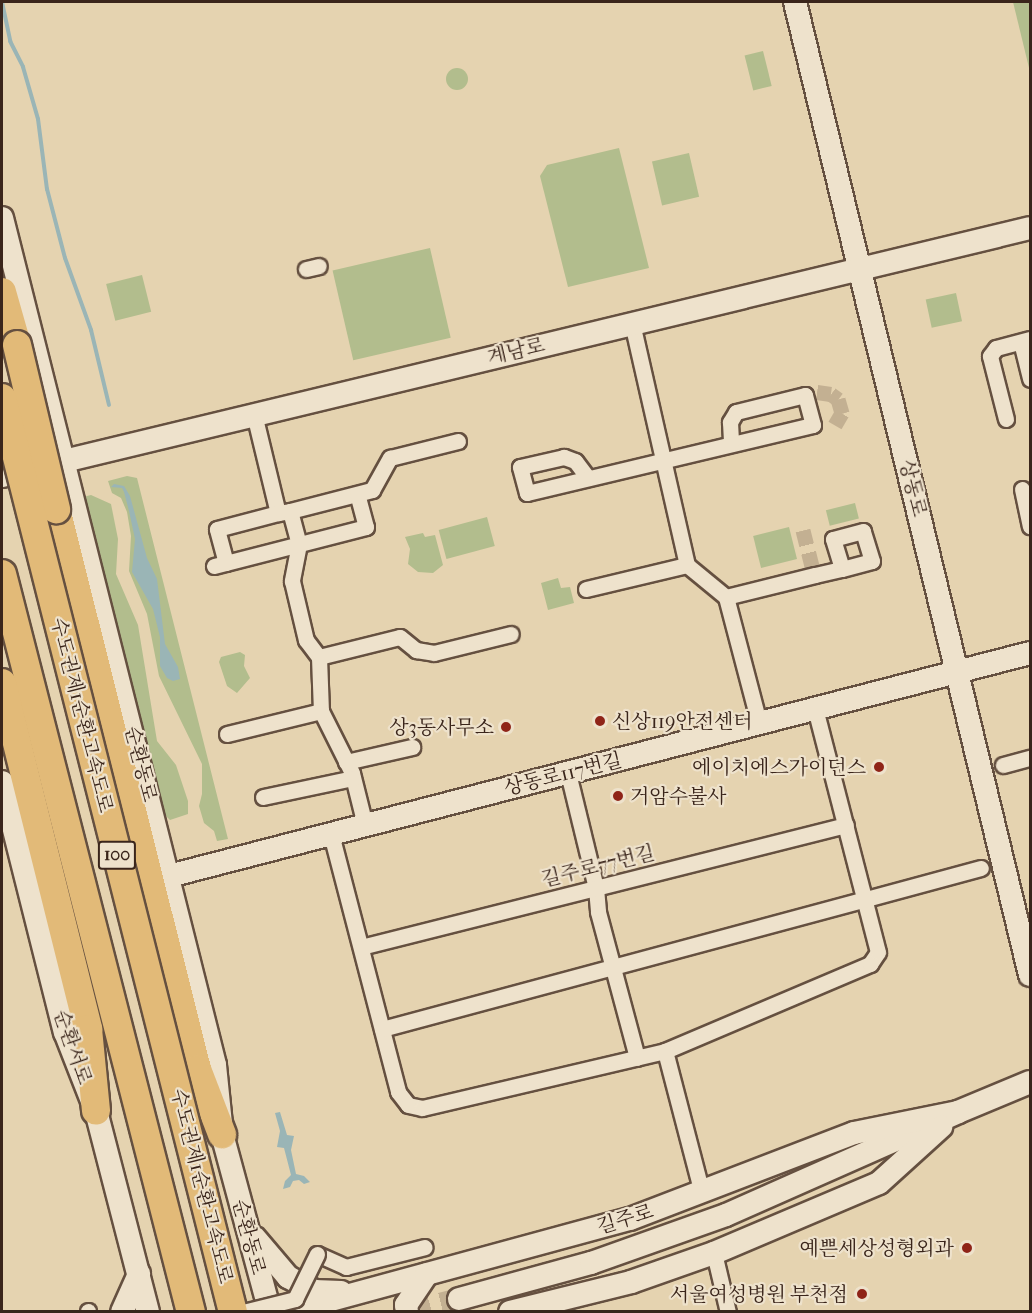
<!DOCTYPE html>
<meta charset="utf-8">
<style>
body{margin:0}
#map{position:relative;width:1032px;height:1313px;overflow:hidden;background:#e5d3b0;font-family:"IM FELL French Canon","Noto Serif KR",serif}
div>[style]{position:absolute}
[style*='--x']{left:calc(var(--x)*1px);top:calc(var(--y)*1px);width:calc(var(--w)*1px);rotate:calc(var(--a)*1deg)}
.green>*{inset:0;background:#b2bd8d;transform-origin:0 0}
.round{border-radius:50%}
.water>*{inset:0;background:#9ab5b6}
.stream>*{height:4px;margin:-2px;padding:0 2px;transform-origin:2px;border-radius:2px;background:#9ab5b6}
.street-tunnel>*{height:15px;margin-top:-7.5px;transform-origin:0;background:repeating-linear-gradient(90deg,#c3b092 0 15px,transparent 0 23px)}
.secondary-tunnel>*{height:22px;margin-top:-11px;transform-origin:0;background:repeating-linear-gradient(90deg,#c3b092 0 22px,transparent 0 33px)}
.roads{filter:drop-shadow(2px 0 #655040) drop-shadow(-2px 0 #655040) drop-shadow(0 2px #655040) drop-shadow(0 -2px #655040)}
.street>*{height:15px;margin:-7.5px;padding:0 7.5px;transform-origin:7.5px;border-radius:7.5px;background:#eee2cc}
.secondary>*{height:22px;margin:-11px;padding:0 11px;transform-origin:11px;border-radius:11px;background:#eee2cc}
.highway>*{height:28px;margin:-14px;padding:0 14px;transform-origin:14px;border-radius:14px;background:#e2ba78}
.bridges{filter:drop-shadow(2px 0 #655040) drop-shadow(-2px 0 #655040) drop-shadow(0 2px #655040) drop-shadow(0 -2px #655040)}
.street-bridge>*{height:15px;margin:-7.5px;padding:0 7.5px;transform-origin:7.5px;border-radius:7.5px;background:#eee2cc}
.highway-bridge>*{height:28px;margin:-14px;padding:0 14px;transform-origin:14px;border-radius:14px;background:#e2ba78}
.dots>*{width:16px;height:16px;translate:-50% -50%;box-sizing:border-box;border:3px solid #eee2cc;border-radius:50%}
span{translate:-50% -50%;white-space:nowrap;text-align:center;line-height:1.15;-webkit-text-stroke:4.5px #eee2cc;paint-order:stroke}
.shield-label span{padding:2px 4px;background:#eee2cc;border:2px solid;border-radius:4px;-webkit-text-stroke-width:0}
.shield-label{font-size:18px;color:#3a251b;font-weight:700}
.street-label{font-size:20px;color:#3a251b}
.poi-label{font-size:20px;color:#3a251b}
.left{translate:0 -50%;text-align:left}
.right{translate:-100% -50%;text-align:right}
.frame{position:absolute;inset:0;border:3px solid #3a251b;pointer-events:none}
</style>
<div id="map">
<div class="green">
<i style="clip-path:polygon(1013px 2px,1030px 2px,1030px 72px)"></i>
<i style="left:763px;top:51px;width:36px;height:19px;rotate:76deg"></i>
<i class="round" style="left:446px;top:68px;width:22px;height:22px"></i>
<i style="clip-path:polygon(619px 148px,649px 268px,568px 287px,540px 176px,547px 165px)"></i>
<i style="left:689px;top:153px;width:45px;height:38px;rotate:77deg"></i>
<i style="left:430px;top:248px;width:92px;height:100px;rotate:77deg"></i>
<i style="left:142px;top:275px;width:38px;height:37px;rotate:76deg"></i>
<i style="left:956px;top:293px;width:29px;height:31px;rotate:78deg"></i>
<i style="clip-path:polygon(127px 476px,137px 478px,228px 839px,217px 841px,214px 831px,204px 823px,199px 806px,202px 794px,202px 764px,159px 676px,147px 614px,129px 571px,131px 536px,127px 512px,121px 498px,112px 493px,108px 481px)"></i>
<i style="clip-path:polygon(91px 495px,111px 504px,118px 539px,116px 574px,138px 625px,157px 741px,176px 765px,188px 801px,188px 814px,170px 820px,164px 814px,83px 497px)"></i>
<i style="left:855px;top:503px;width:16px;height:30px;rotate:76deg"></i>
<i style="left:487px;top:517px;width:30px;height:50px;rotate:75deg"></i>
<i style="left:789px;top:527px;width:33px;height:37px;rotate:76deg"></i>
<i style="clip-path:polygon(423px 533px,425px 537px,435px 535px,443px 565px,433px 573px,418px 572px,408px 564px,410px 549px,405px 537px)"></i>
<i style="clip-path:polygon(558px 578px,561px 588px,570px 587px,574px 603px,548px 610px,541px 583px)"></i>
<i style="clip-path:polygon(240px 652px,245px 655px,244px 666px,250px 678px,237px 693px,227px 686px,219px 662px,221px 657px)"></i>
</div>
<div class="water">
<i style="clip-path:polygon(114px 484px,124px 486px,130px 496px,147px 558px,157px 579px,165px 644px,178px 667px,180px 679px,173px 681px,167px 678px,160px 666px,160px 637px,153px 609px,132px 572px,135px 539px,129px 511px,124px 492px,122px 488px,111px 487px)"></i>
<i style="clip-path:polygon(280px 1112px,287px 1135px,294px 1136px,291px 1150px,296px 1174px,304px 1176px,310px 1182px,304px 1184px,299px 1180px,293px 1181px,290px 1187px,283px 1189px,285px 1181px,291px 1175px,284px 1148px,277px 1147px,280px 1131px,275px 1113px)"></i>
</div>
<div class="stream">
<i style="--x:2;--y:2;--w:40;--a:78"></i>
<i style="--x:10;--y:41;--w:29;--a:63"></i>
<i style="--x:23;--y:67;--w:54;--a:73.9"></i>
<i style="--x:38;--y:119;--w:71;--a:82.7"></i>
<i style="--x:47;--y:189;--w:71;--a:75.4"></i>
<i style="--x:65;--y:258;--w:77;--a:70.1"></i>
<i style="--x:91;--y:330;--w:77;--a:76.5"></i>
</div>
<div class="street-tunnel">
<i style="--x:817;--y:392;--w:14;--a:8"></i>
<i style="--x:831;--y:394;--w:9;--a:36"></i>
<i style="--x:838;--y:399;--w:15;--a:74"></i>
<i style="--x:842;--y:413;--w:14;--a:120"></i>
<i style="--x:803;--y:530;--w:37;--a:76"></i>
</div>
<div class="secondary-tunnel">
<i style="--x:409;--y:1312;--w:52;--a:-14.6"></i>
</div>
<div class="roads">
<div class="street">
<i style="--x:306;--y:269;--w:13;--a:-13"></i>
<i style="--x:632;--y:323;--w:248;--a:77.2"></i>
<i style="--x:687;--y:565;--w:50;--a:39.4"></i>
<i style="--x:726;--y:597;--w:130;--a:75.3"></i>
<i style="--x:1021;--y:342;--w:38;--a:76"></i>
<i style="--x:254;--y:414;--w:102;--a:76.4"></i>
<i style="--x:278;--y:513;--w:12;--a:-9"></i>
<i style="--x:290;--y:511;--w:34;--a:75"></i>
<i style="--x:299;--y:544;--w:38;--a:101"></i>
<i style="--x:292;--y:581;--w:61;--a:76.7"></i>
<i style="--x:306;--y:640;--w:21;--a:53"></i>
<i style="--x:319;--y:657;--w:54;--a:87.9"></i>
<i style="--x:321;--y:711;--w:69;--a:63.4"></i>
<i style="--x:352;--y:773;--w:54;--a:76"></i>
<i style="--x:1006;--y:419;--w:65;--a:-104.3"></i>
<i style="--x:990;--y:356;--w:10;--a:-53"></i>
<i style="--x:996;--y:348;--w:35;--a:-15"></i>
<i style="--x:588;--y:478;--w:21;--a:-127"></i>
<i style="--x:575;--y:461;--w:12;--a:-160"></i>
<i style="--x:564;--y:457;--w:45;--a:167.2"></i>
<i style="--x:520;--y:467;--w:27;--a:75"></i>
<i style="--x:527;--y:493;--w:294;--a:-13.4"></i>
<i style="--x:813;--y:425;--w:31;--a:-105"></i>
<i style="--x:805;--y:395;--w:71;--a:166.2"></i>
<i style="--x:736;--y:412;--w:12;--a:121"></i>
<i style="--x:730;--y:422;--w:22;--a:87"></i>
<i style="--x:1022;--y:489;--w:38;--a:78"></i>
<i style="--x:290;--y:511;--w:85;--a:-14.4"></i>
<i style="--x:372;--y:490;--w:37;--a:-61"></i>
<i style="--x:390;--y:458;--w:70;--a:-14"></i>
<i style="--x:226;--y:563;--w:35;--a:-105"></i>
<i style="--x:217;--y:529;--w:63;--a:-14.7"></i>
<i style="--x:214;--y:566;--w:157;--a:-14.4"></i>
<i style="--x:366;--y:527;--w:34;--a:-105"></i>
<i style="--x:586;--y:589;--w:104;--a:-13.4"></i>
<i style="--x:726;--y:597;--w:92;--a:-13.9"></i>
<i style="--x:815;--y:575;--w:28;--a:-13"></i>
<i style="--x:842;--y:569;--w:31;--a:-15"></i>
<i style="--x:872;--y:561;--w:31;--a:-107"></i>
<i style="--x:863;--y:531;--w:31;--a:165"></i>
<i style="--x:833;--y:539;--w:31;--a:73"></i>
<i style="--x:319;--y:657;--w:83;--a:-13.9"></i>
<i style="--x:400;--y:637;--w:21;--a:39"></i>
<i style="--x:416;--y:650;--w:18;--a:9"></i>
<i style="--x:434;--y:653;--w:79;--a:-13.9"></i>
<i style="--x:227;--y:734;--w:97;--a:-13.7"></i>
<i style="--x:346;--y:762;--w:68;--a:-12.8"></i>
<i style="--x:1003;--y:765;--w:28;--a:-15"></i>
<i style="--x:568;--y:773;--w:118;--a:76.3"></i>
<i style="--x:596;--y:888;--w:24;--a:85"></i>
<i style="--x:598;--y:912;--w:151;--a:75"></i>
<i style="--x:263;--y:797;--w:92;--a:-11.9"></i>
<i style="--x:331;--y:834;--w:267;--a:75.4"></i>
<i style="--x:398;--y:1092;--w:16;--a:52"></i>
<i style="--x:408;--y:1105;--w:14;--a:12"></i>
<i style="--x:422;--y:1108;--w:250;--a:-13.2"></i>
<i style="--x:665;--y:1051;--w:223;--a:-23"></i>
<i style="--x:870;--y:964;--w:14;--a:-56"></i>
<i style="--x:878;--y:952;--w:251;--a:-104.5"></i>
<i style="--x:361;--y:947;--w:500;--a:-14.12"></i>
<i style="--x:382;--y:1029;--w:620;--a:-15.04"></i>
<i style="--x:665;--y:1051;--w:147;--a:75.4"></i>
<i style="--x:714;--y:1253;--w:61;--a:76.7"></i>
<i style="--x:317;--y:1254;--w:32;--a:24"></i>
<i style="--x:346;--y:1267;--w:81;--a:-14.2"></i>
<i style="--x:88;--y:1311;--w:1;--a:90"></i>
</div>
<div class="secondary">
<i style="--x:795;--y:2;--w:1001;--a:76.42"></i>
<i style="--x:2;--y:218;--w:873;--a:75.88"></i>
<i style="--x:215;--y:1065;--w:69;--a:84.2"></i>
<i style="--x:222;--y:1134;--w:184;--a:74.9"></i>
<i style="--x:2;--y:476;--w:1057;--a:-13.56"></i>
<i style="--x:2;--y:782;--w:258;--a:75.9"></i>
<i style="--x:65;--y:1032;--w:85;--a:68.6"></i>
<i style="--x:96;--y:1111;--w:208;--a:75.5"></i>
<i style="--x:169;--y:876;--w:889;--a:-14.52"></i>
<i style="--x:255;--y:1238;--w:51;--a:49.8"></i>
<i style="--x:288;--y:1277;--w:30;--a:28"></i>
<i style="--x:314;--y:1291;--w:27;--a:2"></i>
<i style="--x:459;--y:1299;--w:137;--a:-15.3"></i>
<i style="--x:591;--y:1263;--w:143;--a:-19.6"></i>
<i style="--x:726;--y:1215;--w:254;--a:-23.9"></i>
<i style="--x:958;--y:1112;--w:78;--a:-22.6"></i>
<i style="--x:122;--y:1312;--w:42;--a:-65.9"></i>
<i style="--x:287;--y:1312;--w:355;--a:-15.2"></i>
<i style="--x:630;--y:1219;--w:240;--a:-21"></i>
<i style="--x:854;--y:1133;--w:106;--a:-11.4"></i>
<i style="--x:407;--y:1312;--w:7;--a:-98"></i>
<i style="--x:406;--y:1305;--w:37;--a:-56"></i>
<i style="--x:510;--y:1312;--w:125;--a:-13.9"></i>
<i style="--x:631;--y:1282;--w:88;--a:-19.3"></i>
<i style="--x:714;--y:1253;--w:179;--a:-23"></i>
<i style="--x:879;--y:1183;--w:84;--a:-42.1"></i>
</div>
<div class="highway">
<i style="--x:2;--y:292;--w:55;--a:74.2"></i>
<i style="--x:56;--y:509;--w:577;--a:75.87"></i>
<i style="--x:197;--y:1069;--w:70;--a:69"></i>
<i style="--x:2;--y:574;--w:762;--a:75.64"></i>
<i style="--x:2;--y:683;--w:357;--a:76"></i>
<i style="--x:88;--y:1029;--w:82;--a:84.4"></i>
</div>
</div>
<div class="bridges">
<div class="street-bridge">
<i style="--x:243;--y:1312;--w:54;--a:-14"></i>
<i style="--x:295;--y:1299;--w:50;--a:-63.9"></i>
</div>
<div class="highway-bridge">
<i style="--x:17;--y:345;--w:169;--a:76.6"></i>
<i style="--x:2;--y:398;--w:943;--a:75.82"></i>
</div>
</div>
<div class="dots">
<i style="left:600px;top:721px;background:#8f2418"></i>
<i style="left:506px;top:727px;background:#8f2418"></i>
<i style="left:879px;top:767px;background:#8f2418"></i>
<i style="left:618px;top:796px;background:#8f2418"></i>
<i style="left:967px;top:1248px;background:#8f2418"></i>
<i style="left:862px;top:1294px;background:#8f2418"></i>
</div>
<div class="shield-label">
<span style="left:117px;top:855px">100</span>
</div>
<div class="street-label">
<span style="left:516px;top:351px;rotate:-13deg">계남로</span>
<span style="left:913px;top:488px;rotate:76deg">상동로</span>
<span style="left:82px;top:715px;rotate:76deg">수도권제1순환고속도로</span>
<span style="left:141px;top:764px;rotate:76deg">순환동로</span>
<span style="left:563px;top:774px;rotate:-14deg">상동로117번길</span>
<span style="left:598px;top:866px;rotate:-14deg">길주로77번길</span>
<span style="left:73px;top:1047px;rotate:71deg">순환서로</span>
<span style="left:202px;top:1186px;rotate:76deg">수도권제1순환고속도로</span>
<span style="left:625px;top:1219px;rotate:-17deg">길주로</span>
<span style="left:249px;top:1237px;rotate:75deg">순환동로</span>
</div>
<div class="poi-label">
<span class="left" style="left:612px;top:721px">신상119안전센터</span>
<span class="right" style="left:494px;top:727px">상3동사무소</span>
<span class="right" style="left:866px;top:767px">에이치에스가이던스</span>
<span class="left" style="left:630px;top:796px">거암수불사</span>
<span class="right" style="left:954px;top:1248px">예쁜세상성형외과</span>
<span class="right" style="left:848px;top:1294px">서울여성병원 부천점</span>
</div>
<div class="frame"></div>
</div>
